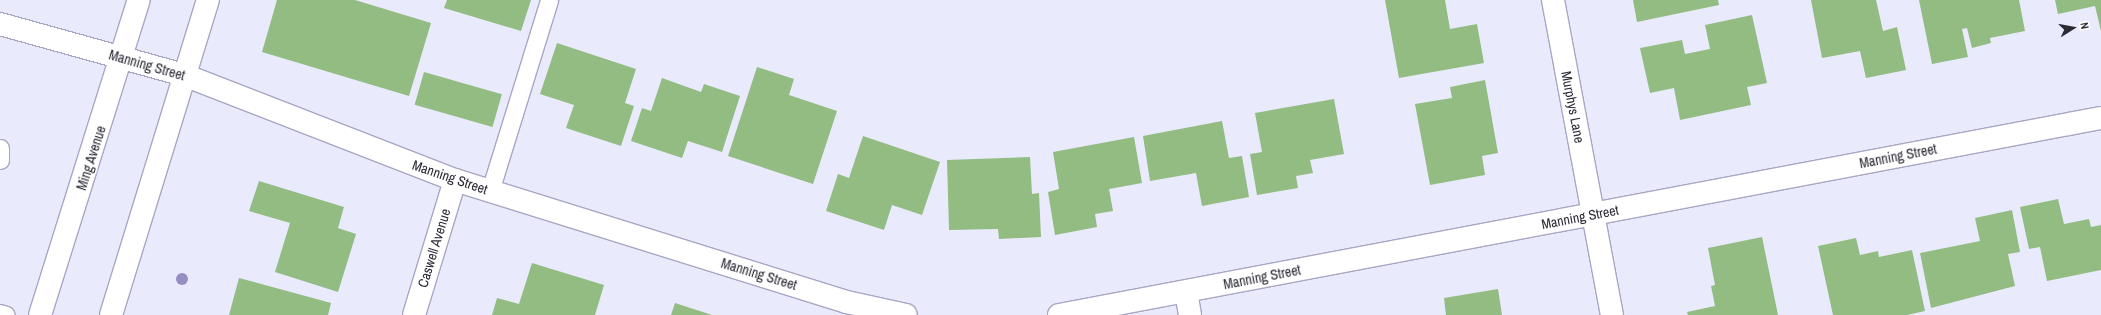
<!DOCTYPE html>
<style>
body{margin:0}
#map{position:relative;width:2101px;height:315px;overflow:hidden;background:#eaeafd;font-family:"Archivo Narrow",sans-serif}
div>[style]{position:absolute}
[style*='--x']{left:calc(var(--x)*1px);top:calc(var(--y)*1px);width:calc(var(--w)*1px);rotate:calc(var(--a)*1deg)}
.building>*{inset:0;background:#92bc82;transform-origin:0 0}
.roads{filter:drop-shadow(1px 0 #a8a6c4) drop-shadow(-1px 0 #a8a6c4) drop-shadow(0 1px #a8a6c4) drop-shadow(0 -1px #a8a6c4)}
.service>*{height:17px;margin:-8.5px;padding:0 8.5px;transform-origin:8.5px;border-radius:8.5px;background:#fff}
.minor>*{height:22px;margin:-11px;padding:0 11px;transform-origin:11px;border-radius:11px;background:#fff}
.secondary>*{height:22px;margin:-11px;padding:0 11px;transform-origin:11px;border-radius:11px;background:#fff}
.trees>*{width:12px;height:12px;margin:-6px;border-radius:50%;background:#958ec1}
span{translate:-50% -50%;white-space:nowrap;text-align:center;line-height:1.15;-webkit-text-stroke:3px #fff;paint-order:stroke}
.street-label{font-size:14px;color:#2b2b36}
.north{position:absolute;left:2053px;top:8px;width:40px;height:40px;-webkit-text-stroke:3px #fff;paint-order:stroke;rotate:79deg;font-size:11px;font-weight:700;line-height:16px;text-align:center;color:#2b2b36}
.north::after{content:'';display:block;margin:auto;width:14px;height:18px;background:#2b2b36;clip-path:polygon(50% 0,100% 100%,50% 72%,0 100%)}
</style>
<div id="map">
<div class="building">
<i style="clip-path:polygon(277px 0,355px 0,431px 23px,409px 96px,262px 52px)"></i>
<i style="clip-path:polygon(447px 0,531px 0,521px 31px,444px 8px)"></i>
<i style="clip-path:polygon(1385px 0,1445px 0,1450px 29px,1477px 24px,1484px 63px,1399px 78px)"></i>
<i style="clip-path:polygon(1633px 0,1718px 0,1719px 5px,1637px 22px)"></i>
<i style="clip-path:polygon(1811px 0,1876px 0,1883px 31px,1897px 27px,1906px 70px,1866px 78px,1860px 51px,1822px 58px)"></i>
<i style="clip-path:polygon(1919px 0,2019px 0,2025px 31px,1990px 38px,1991px 43px,1972px 48px,1967px 28px,1962px 29px,1968px 57px,1932px 64px)"></i>
<i style="clip-path:polygon(2055px 0,2101px 0,2101px 31px,2095px 6px,2058px 14px)"></i>
<i style="clip-path:polygon(1752px 15px,1767px 83px,1747px 87px,1751px 105px,1680px 120px,1674px 88px,1650px 93px,1640px 48px,1682px 40px,1685px 54px,1710px 49px,1705px 25px)"></i>
<i style="clip-path:polygon(557px 43px,636px 69px,625px 103px,634px 106px,621px 146px,566px 128px,574px 105px,540px 94px)"></i>
<i style="clip-path:polygon(757px 67px,794px 79px,789px 95px,837px 111px,813px 184px,728px 156px)"></i>
<i style="left:424px;top:72px;width:81px;height:34px;rotate:16deg"></i>
<i style="clip-path:polygon(662px 78px,701px 92px,704px 84px,740px 96px,722px 152px,688px 141px,682px 158px,631px 141px,642px 108px,651px 111px)"></i>
<i style="clip-path:polygon(1485px 80px,1498px 153px,1482px 156px,1485px 175px,1430px 185px,1415px 104px,1452px 98px,1450px 87px)"></i>
<i style="clip-path:polygon(1334px 99px,1344px 154px,1310px 160px,1313px 173px,1296px 176px,1298px 188px,1257px 195px,1250px 154px,1262px 152px,1255px 113px)"></i>
<i style="clip-path:polygon(1222px 121px,1229px 158px,1242px 156px,1249px 197px,1202px 206px,1196px 173px,1150px 181px,1143px 136px)"></i>
<i style="clip-path:polygon(863px 136px,940px 162px,922px 215px,892px 205px,884px 230px,826px 211px,838px 174px,849px 178px)"></i>
<i style="clip-path:polygon(1134px 137px,1142px 183px,1109px 189px,1113px 211px,1095px 214px,1097px 227px,1055px 235px,1048px 192px,1059px 189px,1053px 152px)"></i>
<i style="clip-path:polygon(1030px 157px,1032px 194px,1039px 193px,1041px 237px,999px 239px,998px 229px,949px 230px,947px 160px)"></i>
<i style="clip-path:polygon(259px 181px,344px 207px,338px 228px,356px 234px,338px 292px,275px 272px,290px 223px,249px 211px)"></i>
<i style="clip-path:polygon(2058px 199px,2064px 224px,2089px 219px,2091px 227px,2101px 225px,2101px 270px,2047px 281px,2040px 247px,2029px 249px,2020px 207px)"></i>
<i style="clip-path:polygon(2012px 210px,2020px 252px,2008px 254px,2015px 286px,1931px 308px,1920px 253px,1980px 241px,1975px 218px)"></i>
<i style="clip-path:polygon(1762px 237px,1778px 315px,1688px 315px,1687px 312px,1715px 306px,1711px 286px,1715px 285px,1708px 248px)"></i>
<i style="clip-path:polygon(1856px 238px,1860px 255px,1878px 251px,1879px 257px,1912px 250px,1925px 311px,1907px 315px,1833px 315px,1818px 246px)"></i>
<i style="clip-path:polygon(532px 263px,604px 285px,595px 315px,492px 315px,497px 298px,519px 304px)"></i>
<i style="clip-path:polygon(239px 278px,331px 303px,328px 315px,229px 315px)"></i>
<i style="clip-path:polygon(1498px 289px,1502px 315px,1446px 315px,1444px 298px)"></i>
<i style="clip-path:polygon(675px 303px,712px 315px,671px 315px)"></i>
</div>
<div class="roads">
<div class="service">
<i style="--x:0;--y:148;--w:12;--a:90"></i>
<i style="--x:490;--y:191;--w:200;--a:-72.8"></i>
<i style="--x:0;--y:313;--w:6;--a:18"></i>
</div>
<div class="minor">
<i style="--x:1553;--y:0;--w:320;--a:79.4"></i>
<i style="--x:0;--y:24;--w:191;--a:15.5"></i>
<i style="--x:184;--y:75;--w:291;--a:21.2"></i>
<i style="--x:455;--y:180;--w:411;--a:17.3"></i>
<i style="--x:847;--y:302;--w:60;--a:12.4"></i>
<i style="--x:1186;--y:292;--w:23;--a:80"></i>
<i style="--x:414;--y:315;--w:141;--a:-73.1"></i>
<i style="--x:1059;--y:315;--w:1060;--a:-10.71"></i>
</div>
<div class="secondary">
<i style="--x:40;--y:315;--w:330;--a:-72.6"></i>
<i style="--x:111;--y:315;--w:330;--a:-72.9"></i>
</div>
</div>
<div class="trees">
<i style="left:182px;top:279px"></i>
</div>
<div class="street-label">
<span style="left:147px;top:65px;rotate:16deg">Manning Street</span>
<span style="left:1573px;top:107px;rotate:79deg">Murphys Lane</span>
<span style="left:1898px;top:156px;rotate:-11deg">Manning Street</span>
<span style="left:91px;top:158px;rotate:-72deg">Ming Avenue</span>
<span style="left:450px;top:177px;rotate:19deg">Manning Street</span>
<span style="left:1580px;top:217px;rotate:-11deg">Manning Street</span>
<span style="left:434px;top:248px;rotate:-73deg">Caswell Avenue</span>
<span style="left:759px;top:274px;rotate:17deg">Manning Street</span>
<span style="left:1262px;top:277px;rotate:-11deg">Manning Street</span>
</div>
<div class="north">N</div>
</div>
